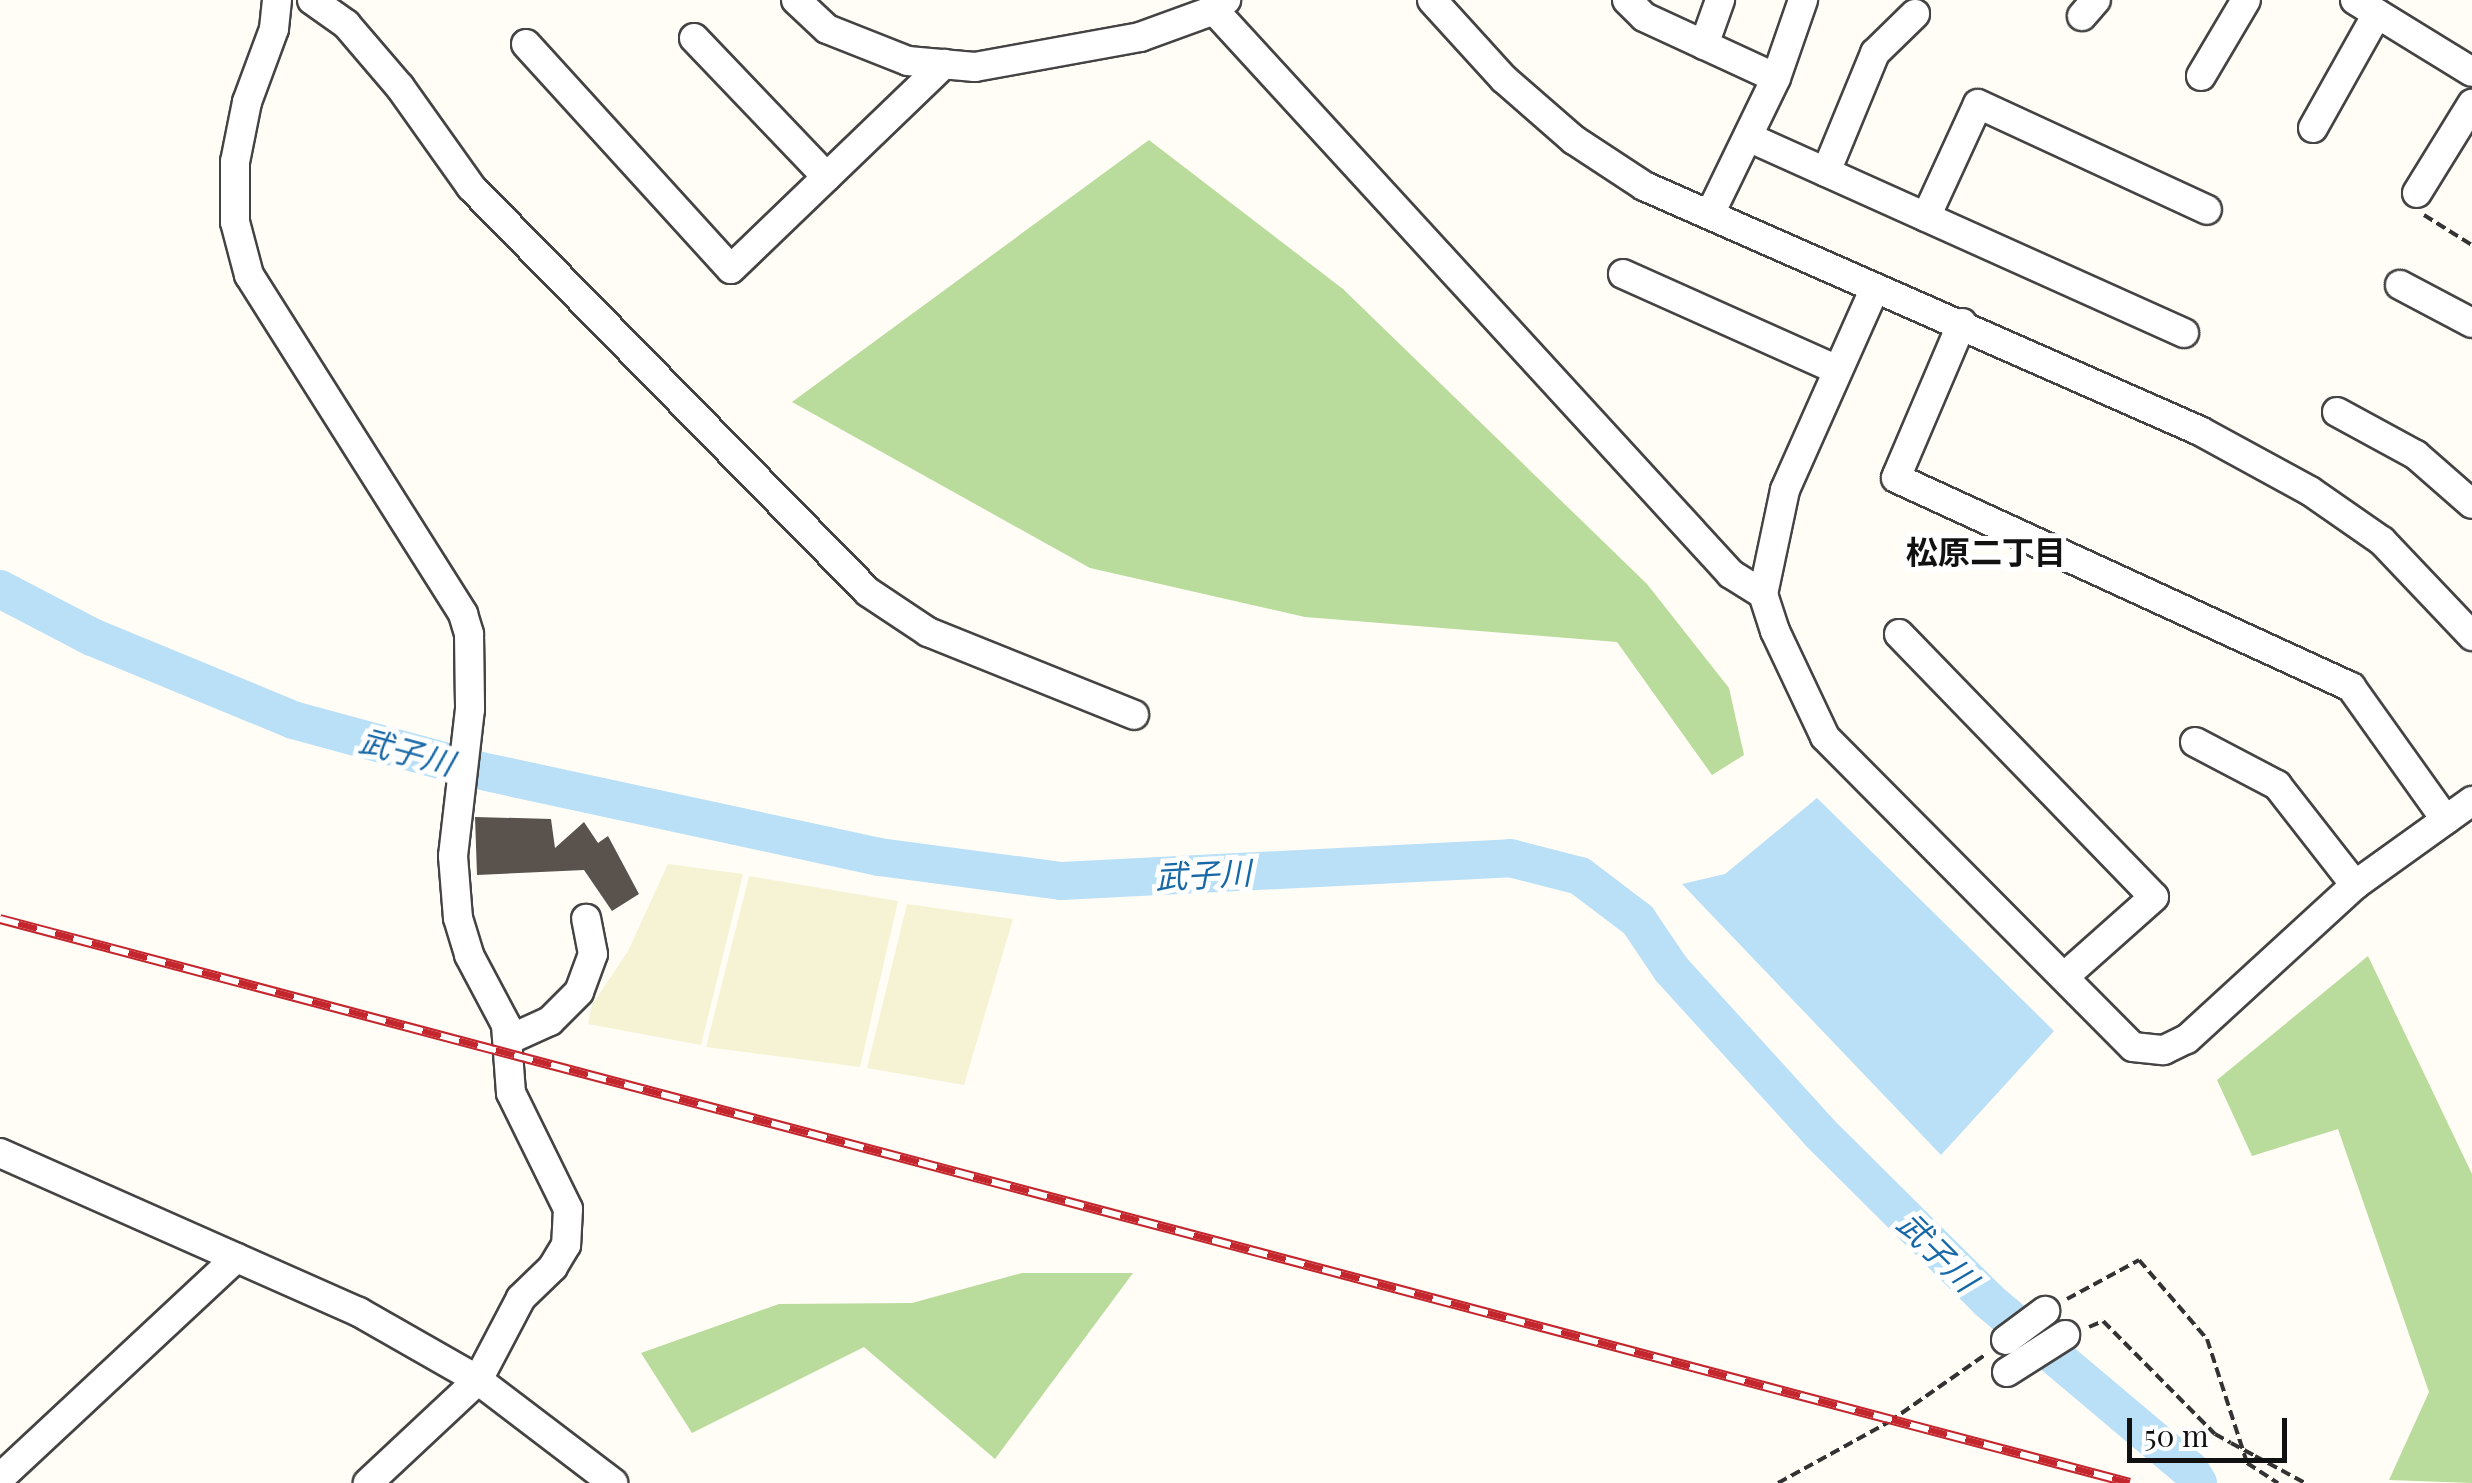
<!DOCTYPE html>
<meta charset="utf-8">
<style>
body{margin:0}
#map{position:relative;width:2472px;height:1483px;overflow:hidden;background:#fffdf5;font-family:"Playfair Display","Noto Sans JP",serif}
div>[style]{position:absolute}
[style*='--x']{left:calc(var(--x)*1px);top:calc(var(--y)*1px);width:calc(var(--w)*1px);rotate:calc(var(--a)*1deg)}
.farmland>*{inset:0;background:#f6f3d4}
.forest>*{inset:0;background:#b9dc9c}
.water>*{inset:0;background:#b9e0f7}
.river>*{height:38px;margin:-19px;padding:0 19px;transform-origin:19px;border-radius:19px;background:#b9e0f7}
.building>*{inset:0;background:#5a524d}
.path>*{height:4px;margin-top:-2px;transform-origin:0;background:repeating-linear-gradient(90deg,#333 0 10px,transparent 0 15px)}
.roads{filter:drop-shadow(2px 0 #444) drop-shadow(-2px 0 #444) drop-shadow(0 2px #444) drop-shadow(0 -2px #444)}
.minor>*{height:28px;margin:-14px;padding:0 14px;transform-origin:14px;border-radius:14px;background:#fff}
.rail>*{height:10px;margin-top:-5px;transform-origin:0;background:repeating-linear-gradient(90deg,#fff 0 19px,#c4262e 0 38px);box-sizing:border-box;border-block:2px solid #c4262e}
.path-bridge>*{height:4px;margin-top:-2px;transform-origin:0;background:repeating-linear-gradient(90deg,#333 0 10px,transparent 0 15px)}
span{translate:-50% -50%;white-space:nowrap;text-align:center;line-height:1.15;-webkit-text-stroke:10px #fff;paint-order:stroke}
.neighbourhood-label{font-size:32px;color:#111;font-weight:700}
.water-label{font-size:32px;color:#1768a6;font-style:italic}
.scale{position:absolute;left:2127px;top:1418px;width:160px;height:45px;box-sizing:border-box;border:5px solid #111;border-top:0;padding-left:12px;font-size:30px;line-height:35px;white-space:nowrap;color:#111;-webkit-text-stroke:8px #fff;paint-order:stroke}
</style>
<div id="map">
<div class="farmland">
<i style="clip-path:polygon(668px 864px,743px 874px,701px 1045px,588px 1024px,592px 1005px,628px 951px)"></i>
<i style="clip-path:polygon(749px 876px,898px 901px,860px 1067px,706px 1047px)"></i>
<i style="clip-path:polygon(907px 904px,1013px 919px,964px 1085px,867px 1068px)"></i>
</div>
<div class="forest">
<i style="clip-path:polygon(1149px 140px,1343px 289px,1647px 584px,1729px 688px,1744px 755px,1712px 775px,1617px 642px,1305px 617px,1090px 568px,792px 402px)"></i>
<i style="clip-path:polygon(2368px 956px,2472px 1174px,2472px 1483px,2389px 1480px,2429px 1392px,2338px 1129px,2252px 1156px,2217px 1080px)"></i>
<i style="clip-path:polygon(1022px 1273px,1133px 1273px,995px 1459px,864px 1347px,692px 1433px,641px 1353px,779px 1304px,912px 1303px)"></i>
</div>
<div class="water">
<i style="clip-path:polygon(1817px 798px,2054px 1031px,1941px 1155px,1682px 884px,1725px 874px)"></i>
</div>
<div class="river">
<i style="--x:0;--y:589;--w:104;--a:27.6"></i>
<i style="--x:92;--y:637;--w:217;--a:22.4"></i>
<i style="--x:293;--y:720;--w:191;--a:15.2"></i>
<i style="--x:477;--y:770;--w:411;--a:12.2"></i>
<i style="--x:879;--y:857;--w:184;--a:7.5"></i>
<i style="--x:1061;--y:881;--w:450;--a:-2.9"></i>
<i style="--x:1510;--y:858;--w:72;--a:14.4"></i>
<i style="--x:1580;--y:876;--w:73;--a:37.2"></i>
<i style="--x:1638;--y:920;--w:59;--a:56"></i>
<i style="--x:1671;--y:969;--w:222;--a:47.7"></i>
<i style="--x:1820;--y:1133;--w:238;--a:44.8"></i>
<i style="--x:1989;--y:1301;--w:263;--a:40.1"></i>
<i style="--x:2190;--y:1470;--w:15;--a:58"></i>
</div>
<div class="building">
<i style="clip-path:polygon(475px 817px,551px 819px,555px 848px,584px 822px,598px 843px,608px 836px,639px 894px,612px 911px,584px 870px,477px 875px)"></i>
</div>
<div class="path">
<i style="--x:2424;--y:215;--w:57;--a:32"></i>
<i style="--x:2067;--y:1299;--w:82;--a:-28.4"></i>
<i style="--x:2139;--y:1260;--w:104;--a:49.3"></i>
<i style="--x:2207;--y:1339;--w:130;--a:72.1"></i>
<i style="--x:2247;--y:1463;--w:37;--a:33"></i>
<i style="--x:2089;--y:1327;--w:15;--a:-23"></i>
<i style="--x:2103;--y:1321;--w:159;--a:45.3"></i>
<i style="--x:2215;--y:1434;--w:18;--a:29"></i>
<i style="--x:2255;--y:1456;--w:57;--a:28.4"></i>
<i style="--x:1778;--y:1483;--w:127;--a:-28.8"></i>
<i style="--x:1889;--y:1422;--w:118;--a:-35"></i>
</div>
<div class="roads">
<div class="minor">
<i style="--x:277;--y:0;--w:29;--a:96"></i>
<i style="--x:274;--y:29;--w:78;--a:110.3"></i>
<i style="--x:247;--y:102;--w:61;--a:101.3"></i>
<i style="--x:235;--y:162;--w:60;--a:90"></i>
<i style="--x:235;--y:222;--w:55;--a:75.2"></i>
<i style="--x:249;--y:275;--w:401;--a:57.7"></i>
<i style="--x:463;--y:614;--w:21;--a:73"></i>
<i style="--x:469;--y:634;--w:75;--a:89.2"></i>
<i style="--x:470;--y:709;--w:148;--a:96.6"></i>
<i style="--x:453;--y:856;--w:62;--a:85.4"></i>
<i style="--x:458;--y:918;--w:39;--a:73"></i>
<i style="--x:469;--y:955;--w:79;--a:62.1"></i>
<i style="--x:506;--y:1025;--w:68;--a:85.8"></i>
<i style="--x:511;--y:1093;--w:129;--a:63.8"></i>
<i style="--x:568;--y:1209;--w:36;--a:93"></i>
<i style="--x:566;--y:1245;--w:26;--a:121"></i>
<i style="--x:553;--y:1267;--w:45;--a:135.9"></i>
<i style="--x:521;--y:1298;--w:93;--a:117.7"></i>
<i style="--x:478;--y:1380;--w:151;--a:136.9"></i>
<i style="--x:312;--y:0;--w:42;--a:35.2"></i>
<i style="--x:346;--y:24;--w:83;--a:49.4"></i>
<i style="--x:400;--y:87;--w:123;--a:54.6"></i>
<i style="--x:471;--y:187;--w:567;--a:45.57"></i>
<i style="--x:868;--y:592;--w:72;--a:33.7"></i>
<i style="--x:928;--y:632;--w:222;--a:21.9"></i>
<i style="--x:796;--y:0;--w:42;--a:43.1"></i>
<i style="--x:827;--y:29;--w:87;--a:21.6"></i>
<i style="--x:908;--y:61;--w:67;--a:5.1"></i>
<i style="--x:975;--y:67;--w:168;--a:-10.3"></i>
<i style="--x:1140;--y:37;--w:79;--a:-20"></i>
<i style="--x:1214;--y:10;--w:16;--a:-40"></i>
<i style="--x:1432;--y:0;--w:107;--a:47.7"></i>
<i style="--x:1504;--y:79;--w:93;--a:41.1"></i>
<i style="--x:1574;--y:140;--w:84;--a:33.3"></i>
<i style="--x:1644;--y:186;--w:608;--a:23.78"></i>
<i style="--x:2200;--y:431;--w:125;--a:28.6"></i>
<i style="--x:2310;--y:491;--w:88;--a:34.8"></i>
<i style="--x:2382;--y:541;--w:131;--a:46.5"></i>
<i style="--x:1627;--y:0;--w:24;--a:45"></i>
<i style="--x:1644;--y:17;--w:145;--a:24.8"></i>
<i style="--x:2355;--y:0;--w:137;--a:31.6"></i>
<i style="--x:1214;--y:10;--w:765;--a:47.49"></i>
<i style="--x:1731;--y:574;--w:38;--a:32"></i>
<i style="--x:2082;--y:16;--w:21;--a:-49"></i>
<i style="--x:694;--y:38;--w:192;--a:46.3"></i>
<i style="--x:526;--y:44;--w:304;--a:47.7"></i>
<i style="--x:731;--y:269;--w:296;--a:-43.9"></i>
<i style="--x:1704;--y:45;--w:48;--a:-70.4"></i>
<i style="--x:2201;--y:76;--w:88;--a:-59.4"></i>
<i style="--x:2313;--y:128;--w:131;--a:-60.7"></i>
<i style="--x:1748;--y:137;--w:478;--a:24.2"></i>
<i style="--x:1826;--y:172;--w:129;--a:-67.6"></i>
<i style="--x:1875;--y:53;--w:56;--a:-44.3"></i>
<i style="--x:2417;--y:193;--w:105;--a:-58.3"></i>
<i style="--x:1710;--y:214;--w:151;--a:-64.1"></i>
<i style="--x:1776;--y:78;--w:83;--a:-70.9"></i>
<i style="--x:1926;--y:217;--w:124;--a:-65.3"></i>
<i style="--x:1978;--y:104;--w:252;--a:24.8"></i>
<i style="--x:1623;--y:274;--w:235;--a:24.1"></i>
<i style="--x:2400;--y:285;--w:81;--a:27.8"></i>
<i style="--x:1874;--y:290;--w:219;--a:114"></i>
<i style="--x:1785;--y:490;--w:106;--a:101.9"></i>
<i style="--x:1763;--y:594;--w:39;--a:72"></i>
<i style="--x:1775;--y:631;--w:117;--a:64.7"></i>
<i style="--x:1825;--y:737;--w:437;--a:45.2"></i>
<i style="--x:2133;--y:1047;--w:31;--a:6"></i>
<i style="--x:2164;--y:1050;--w:25;--a:-26"></i>
<i style="--x:2187;--y:1039;--w:228;--a:-42.5"></i>
<i style="--x:2355;--y:885;--w:144;--a:-35.7"></i>
<i style="--x:1962;--y:323;--w:168;--a:113.1"></i>
<i style="--x:1896;--y:478;--w:501;--a:24.67"></i>
<i style="--x:2351;--y:687;--w:163;--a:54.5"></i>
<i style="--x:2337;--y:412;--w:90;--a:28.6"></i>
<i style="--x:2416;--y:455;--w:74;--a:41.2"></i>
<i style="--x:1899;--y:634;--w:366;--a:45.9"></i>
<i style="--x:2154;--y:897;--w:120;--a:138.4"></i>
<i style="--x:2195;--y:742;--w:93;--a:27.7"></i>
<i style="--x:2277;--y:785;--w:127;--a:52"></i>
<i style="--x:508;--y:1040;--w:46;--a:-24.3"></i>
<i style="--x:550;--y:1021;--w:41;--a:-45"></i>
<i style="--x:579;--y:992;--w:40;--a:-69.8"></i>
<i style="--x:593;--y:954;--w:36;--a:-101"></i>
<i style="--x:0;--y:1153;--w:393;--a:23.9"></i>
<i style="--x:359;--y:1312;--w:137;--a:29.7"></i>
<i style="--x:478;--y:1380;--w:170;--a:37.3"></i>
<i style="--x:2006;--y:1340;--w:49;--a:-36.6"></i>
<i style="--x:2007;--y:1372;--w:69;--a:-32.5"></i>
<i style="--x:0;--y:1478;--w:323;--a:-43"></i>
</div>
</div>
<div class="rail">
<i style="--x:0;--y:919;--w:2203;--a:14.83"></i>
</div>
<div class="path-bridge">
<i style="--x:2231;--y:1443;--w:27;--a:28"></i>
</div>
<div class="neighbourhood-label">
<span style="left:1986px;top:551px">松原二丁目</span>
</div>
<div class="water-label">
<span style="left:407px;top:751px;rotate:15deg">武子川</span>
<span style="left:1203px;top:874px;rotate:-3deg">武子川</span>
<span style="left:1938px;top:1251px;rotate:45deg">武子川</span>
</div>
<div class="scale">50 m</div>
</div>
